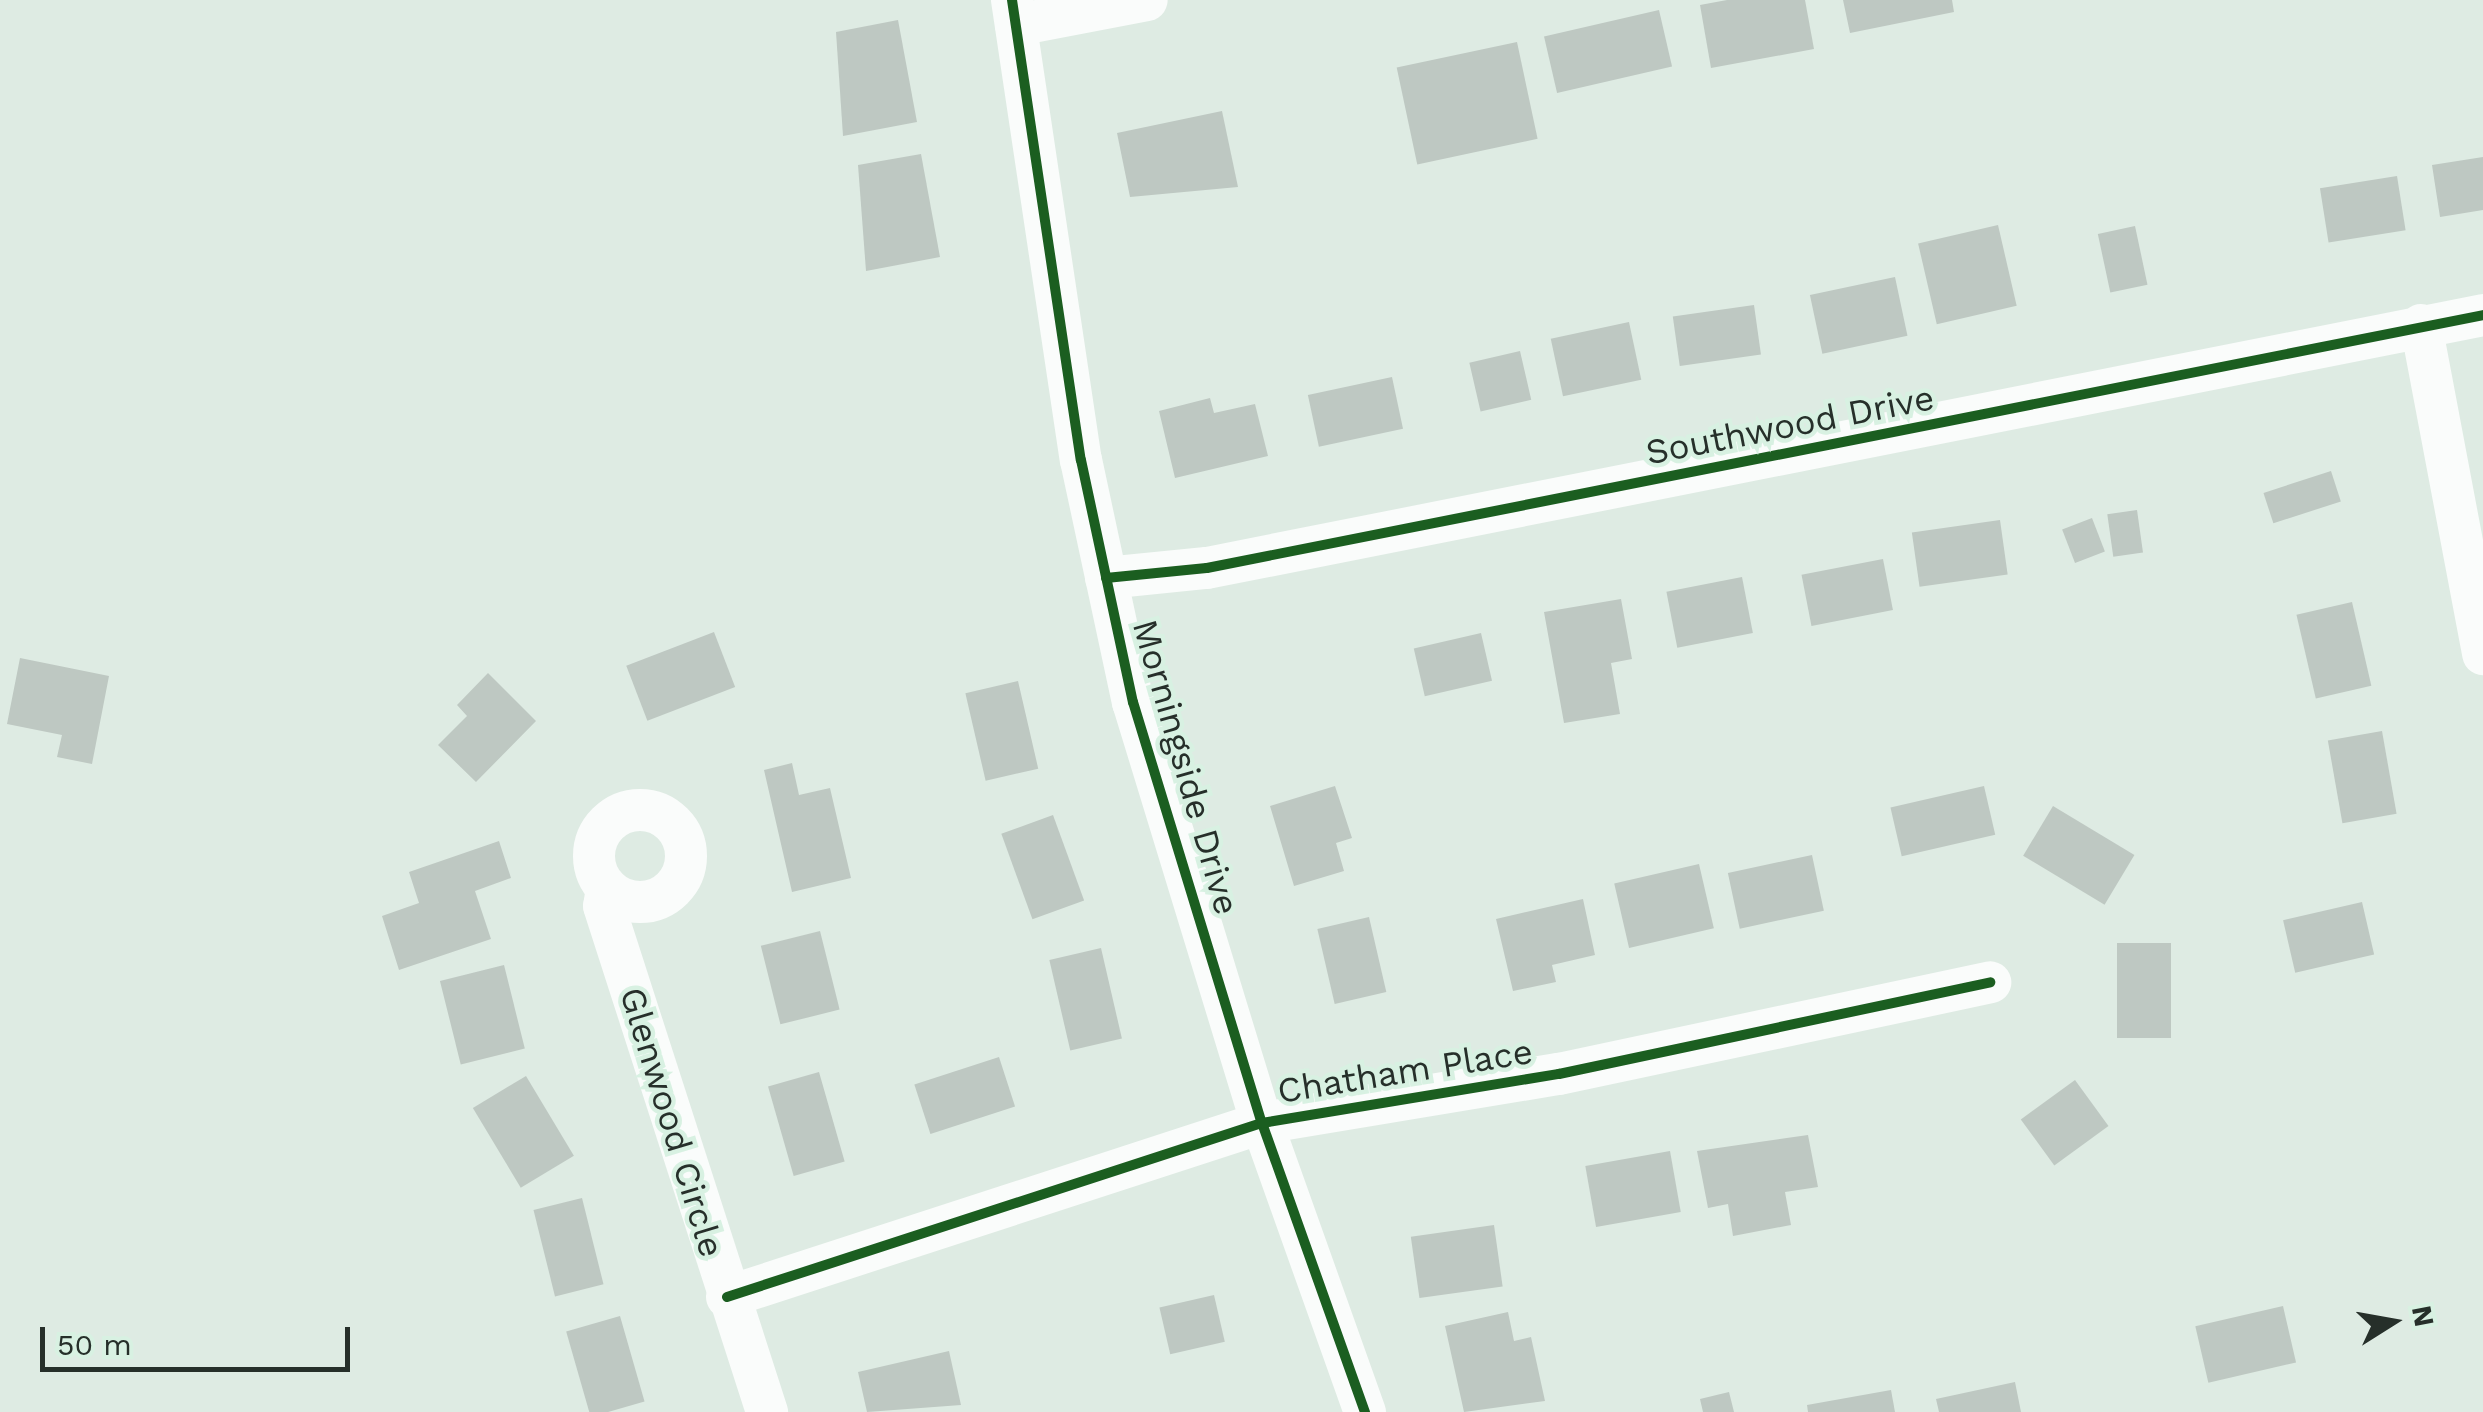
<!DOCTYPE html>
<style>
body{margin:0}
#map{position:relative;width:2483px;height:1412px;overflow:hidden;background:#deebe3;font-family:"Work Sans",sans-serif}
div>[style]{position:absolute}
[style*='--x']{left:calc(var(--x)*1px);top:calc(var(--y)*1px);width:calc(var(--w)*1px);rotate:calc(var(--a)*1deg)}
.building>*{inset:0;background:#bec8c2;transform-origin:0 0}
.street>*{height:42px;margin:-21px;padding:0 21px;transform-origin:21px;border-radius:21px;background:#fafcfb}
.street>.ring{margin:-21px;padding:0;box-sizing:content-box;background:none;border:42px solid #fafcfb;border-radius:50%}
.cycleway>*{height:10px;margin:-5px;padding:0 5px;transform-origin:5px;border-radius:5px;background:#1b5e20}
span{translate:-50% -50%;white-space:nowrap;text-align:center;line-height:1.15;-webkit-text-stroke:9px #d8f1e2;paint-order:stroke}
.street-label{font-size:35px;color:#262f2a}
.north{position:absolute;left:2343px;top:1272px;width:100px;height:100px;-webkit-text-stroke:8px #d8f1e2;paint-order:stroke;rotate:79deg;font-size:28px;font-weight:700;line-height:40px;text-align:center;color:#262f2a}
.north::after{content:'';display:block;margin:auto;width:35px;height:45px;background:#262f2a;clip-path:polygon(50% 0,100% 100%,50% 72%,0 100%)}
.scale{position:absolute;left:40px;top:1327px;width:310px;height:45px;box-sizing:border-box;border:5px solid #262f2a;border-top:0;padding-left:12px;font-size:30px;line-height:35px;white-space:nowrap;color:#262f2a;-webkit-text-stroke:8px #d8f1e2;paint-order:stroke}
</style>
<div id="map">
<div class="building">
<i style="clip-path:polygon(1727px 0,1805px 0,1814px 49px,1711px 68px,1700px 5px)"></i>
<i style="clip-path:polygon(1843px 0,1952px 0,1954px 12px,1850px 33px)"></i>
<i style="left:1659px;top:10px;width:58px;height:118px;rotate:77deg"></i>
<i style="clip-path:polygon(898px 20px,917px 122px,843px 136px,836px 32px)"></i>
<i style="left:1517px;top:42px;width:99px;height:123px;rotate:78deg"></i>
<i style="clip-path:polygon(1222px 111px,1238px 187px,1130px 197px,1117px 133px)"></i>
<i style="clip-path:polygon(921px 154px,940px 257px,866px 271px,858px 165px)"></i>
<i style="clip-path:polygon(2483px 157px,2483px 210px,2440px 217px,2432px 165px)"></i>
<i style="left:2397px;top:176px;width:55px;height:78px;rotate:81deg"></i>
<i style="left:1998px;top:225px;width:83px;height:82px;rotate:77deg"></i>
<i style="left:2135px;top:226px;width:60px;height:38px;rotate:78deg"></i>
<i style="left:1895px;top:277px;width:60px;height:87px;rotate:78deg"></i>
<i style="left:1754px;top:305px;width:50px;height:82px;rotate:82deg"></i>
<i style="left:1629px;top:322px;width:59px;height:80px;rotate:78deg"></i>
<i style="left:1520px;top:351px;width:50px;height:52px;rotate:77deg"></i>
<i style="left:1392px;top:377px;width:53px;height:86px;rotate:78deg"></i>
<i style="clip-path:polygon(1210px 398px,1214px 413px,1255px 404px,1268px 456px,1175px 478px,1159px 411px)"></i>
<i style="left:2331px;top:471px;width:32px;height:71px;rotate:72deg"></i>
<i style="left:2137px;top:510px;width:43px;height:30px;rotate:82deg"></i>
<i style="left:2092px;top:518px;width:36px;height:32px;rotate:69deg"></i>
<i style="left:2000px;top:520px;width:55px;height:89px;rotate:82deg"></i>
<i style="left:1883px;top:559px;width:52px;height:83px;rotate:79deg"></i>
<i style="left:1742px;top:577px;width:57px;height:77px;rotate:79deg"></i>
<i style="clip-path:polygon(1621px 599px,1632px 659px,1611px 663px,1620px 714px,1564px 723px,1544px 612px)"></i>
<i style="left:2352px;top:602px;width:86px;height:57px;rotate:77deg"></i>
<i style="left:714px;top:632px;width:59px;height:94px;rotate:69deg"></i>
<i style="left:1481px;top:633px;width:49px;height:69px;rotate:77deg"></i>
<i style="clip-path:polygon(20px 658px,109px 676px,92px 764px,57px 757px,62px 735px,7px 724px)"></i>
<i style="clip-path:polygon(488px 673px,536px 721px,476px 782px,438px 745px,467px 716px,457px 705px)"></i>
<i style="left:1018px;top:681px;width:90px;height:54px;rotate:77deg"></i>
<i style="left:2382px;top:731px;width:84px;height:55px;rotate:80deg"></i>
<i style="clip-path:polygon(792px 763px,799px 795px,830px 788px,851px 878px,792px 892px,764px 770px)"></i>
<i style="clip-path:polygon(1335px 786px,1352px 838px,1336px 843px,1344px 871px,1294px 886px,1270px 806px)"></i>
<i style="left:1984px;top:786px;width:50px;height:96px;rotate:77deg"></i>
<i style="left:2053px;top:806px;width:95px;height:58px;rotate:31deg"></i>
<i style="left:1053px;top:815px;width:91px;height:55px;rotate:70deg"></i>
<i style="clip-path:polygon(499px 841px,511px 878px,475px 891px,491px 939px,399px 970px,382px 916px,419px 903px,409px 872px)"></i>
<i style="left:1812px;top:855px;width:57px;height:86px;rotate:78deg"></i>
<i style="left:1699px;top:864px;width:66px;height:87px;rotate:77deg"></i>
<i style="clip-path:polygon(1583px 899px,1595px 955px,1552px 965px,1556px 982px,1513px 991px,1496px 919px)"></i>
<i style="left:2362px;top:902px;width:54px;height:81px;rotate:77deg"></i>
<i style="left:1369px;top:917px;width:77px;height:53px;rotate:77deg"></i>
<i style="left:820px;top:931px;width:81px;height:61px;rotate:76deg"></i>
<i style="left:2117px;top:943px;width:54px;height:95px"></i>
<i style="left:1101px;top:948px;width:93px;height:53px;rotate:77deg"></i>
<i style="left:504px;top:965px;width:86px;height:66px;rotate:76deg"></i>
<i style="left:999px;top:1057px;width:52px;height:89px;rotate:72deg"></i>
<i style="left:819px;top:1072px;width:93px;height:53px;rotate:74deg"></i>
<i style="left:526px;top:1076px;width:93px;height:62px;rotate:59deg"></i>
<i style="left:2075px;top:1080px;width:57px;height:67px;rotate:54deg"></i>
<i style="clip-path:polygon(1808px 1135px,1818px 1187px,1785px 1192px,1791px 1225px,1733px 1236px,1728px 1204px,1708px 1208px,1697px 1151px)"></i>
<i style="left:1670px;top:1151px;width:62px;height:86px;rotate:80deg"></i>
<i style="left:582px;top:1198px;width:89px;height:50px;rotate:76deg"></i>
<i style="left:1494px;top:1225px;width:62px;height:84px;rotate:82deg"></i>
<i style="left:1214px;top:1295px;width:48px;height:56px;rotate:77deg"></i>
<i style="left:2283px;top:1306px;width:58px;height:90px;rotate:77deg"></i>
<i style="clip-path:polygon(1508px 1312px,1514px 1341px,1531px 1337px,1545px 1401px,1464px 1412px,1445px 1326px)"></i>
<i style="left:620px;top:1316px;width:89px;height:56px;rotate:74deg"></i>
<i style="clip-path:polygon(949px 1351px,961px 1405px,867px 1412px,858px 1372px)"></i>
<i style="clip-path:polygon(2015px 1382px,2021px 1412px,1939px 1412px,1936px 1399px)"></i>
<i style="clip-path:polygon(1891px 1390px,1895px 1412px,1808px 1412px,1807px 1405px)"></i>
<i style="clip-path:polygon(1729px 1392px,1734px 1412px,1703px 1412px,1700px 1399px)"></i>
</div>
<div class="street">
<i style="--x:1012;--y:0;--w:465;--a:81.5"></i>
<i style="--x:1081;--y:460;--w:248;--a:77.9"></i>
<i style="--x:1133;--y:702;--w:440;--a:73"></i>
<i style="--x:1262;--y:1123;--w:307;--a:70.4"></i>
<i style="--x:1016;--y:25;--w:133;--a:-10.8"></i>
<i style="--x:2421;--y:325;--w:335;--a:79.3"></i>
<i style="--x:1106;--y:578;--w:101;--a:-5.7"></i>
<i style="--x:1207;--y:568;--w:1301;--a:-11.21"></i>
<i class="ring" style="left:594px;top:810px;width:50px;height:50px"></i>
<i style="--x:607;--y:888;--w:18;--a:99"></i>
<i style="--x:604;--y:906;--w:532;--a:72.14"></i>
<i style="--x:727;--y:1297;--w:563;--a:-18.02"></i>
<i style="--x:1262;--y:1123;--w:301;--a:-9.4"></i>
<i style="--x:1559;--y:1074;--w:441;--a:-12"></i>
</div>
<div class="cycleway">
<i style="--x:1012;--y:0;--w:465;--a:81.5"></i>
<i style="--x:1081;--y:460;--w:248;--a:77.9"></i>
<i style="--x:1133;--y:702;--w:440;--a:73"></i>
<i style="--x:1262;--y:1123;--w:307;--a:70.4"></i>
<i style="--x:1106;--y:578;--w:101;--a:-5.7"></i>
<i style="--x:1207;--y:568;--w:1301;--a:-11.21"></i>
<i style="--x:727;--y:1297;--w:563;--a:-18.02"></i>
<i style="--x:1262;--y:1123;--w:301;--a:-9.4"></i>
<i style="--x:1559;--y:1074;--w:441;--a:-12"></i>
</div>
<div class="street-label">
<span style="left:1790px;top:425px;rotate:-11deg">Southwood Drive</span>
<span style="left:1186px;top:767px;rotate:74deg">Morningside Drive</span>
<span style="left:1405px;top:1071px;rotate:-9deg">Chatham Place</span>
<span style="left:672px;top:1122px;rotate:73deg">Glenwood Circle</span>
</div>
<div class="north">N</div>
<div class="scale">50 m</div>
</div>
